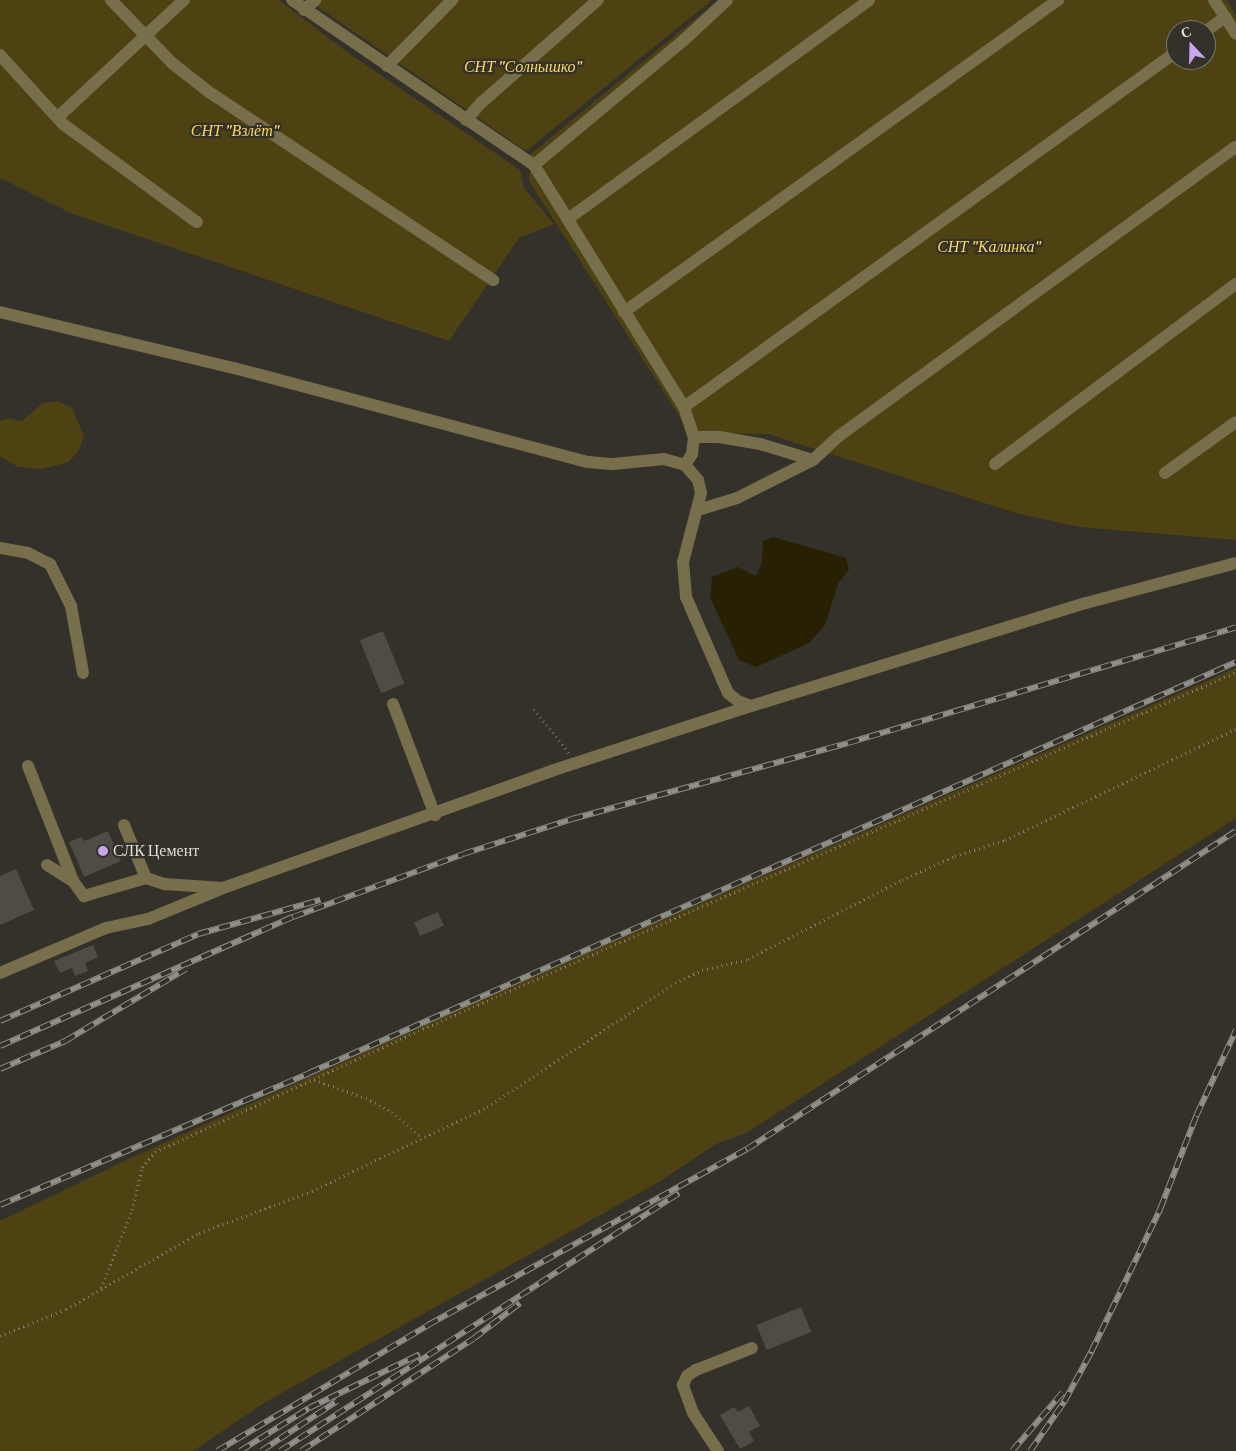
<!DOCTYPE html>
<meta charset="utf-8">
<style>
body{margin:0}
#map{position:relative;width:1236px;height:1451px;overflow:hidden;background:#33312a;font-family:"Crimson Pro",serif}
div>[style]{position:absolute}
[style*='--x']{left:calc(var(--x)*1px);top:calc(var(--y)*1px);width:calc(var(--w)*1px);rotate:calc(var(--a)*1deg)}
.green>*{inset:0;background:#4e4212}
.water>*{inset:0;background:#272003}
.building>*{inset:0;background:#4e4c44;transform-origin:0 0}
.path>*{height:2.5px;margin-top:-1.25px;transform-origin:0;background:repeating-linear-gradient(90deg,#7f7d77 0 1px,transparent 0 5px)}
.minor>*{height:12px;margin:-6px;padding:0 6px;transform-origin:6px;border-radius:6px;background:#776e4b}
.rail>*{height:5.5px;margin-top:-2.75px;transform-origin:0;background:repeating-linear-gradient(90deg,#33312a 0 11px,#908f89 0 22px);box-sizing:border-box;border-block:1px solid #908f89}
.dots>*{width:14px;height:14px;translate:-50% -50%;box-sizing:border-box;border:2px solid #33312a;border-radius:50%}
span{translate:-50% -50%;white-space:nowrap;text-align:center;line-height:1.15;-webkit-text-stroke:4.5px #33312a;paint-order:stroke}
.park-label{font-size:16px;color:#f7d75b;font-style:italic}
.poi-label{font-size:16px;color:#deddd8}
.left{translate:0 -50%;text-align:left}
.north{position:absolute;left:1166px;top:20px;width:50px;height:50px;box-sizing:border-box;background:#33312a;border:1px solid #777670;border-radius:50%;rotate:339deg;font-size:14px;font-weight:700;line-height:20px;text-align:center;color:#deddd8}
.north::after{content:'';display:block;margin:auto;width:18px;height:22px;background:#c7a6ef;clip-path:polygon(50% 0,100% 100%,50% 72%,0 100%)}
</style>
<div id="map">
<div class="green">
<i style="clip-path:polygon(0 0,279px 0,347px 52px,520px 170px,524px 188px,554px 224px,519px 238px,449px 341px,73px 214px,0 178px)"></i>
<i style="clip-path:polygon(308px 0,712px 0,526px 151px)"></i>
<i style="clip-path:polygon(evenodd,718px 0,1227px 0,1236px 15px,1236px 540px,1079px 527px,1016px 513px,768px 434px,708px 433px,687px 437px,681px 419px,529px 181px,531px 154px,718px 0,1176px 30px,1206px 30px,1206px 60px,1176px 60px,1176px 30px)"></i>
<i style="clip-path:polygon(58px 401px,72px 408px,84px 436px,79px 450px,69px 462px,42px 469px,18px 467px,0 456px,0 421px,8px 418px,22px 421px,43px 403px)"></i>
<i style="clip-path:polygon(1236px 668px,1236px 818px,746px 1133px,716px 1144px,659px 1182px,264px 1403px,193px 1451px,0 1451px,0 1221px,139px 1154px,480px 1000px)"></i>
</div>
<div class="water">
<i style="clip-path:polygon(773px 537px,846px 558px,849px 569px,838px 584px,825px 625px,809px 643px,756px 667px,739px 660px,710px 597px,712px 577px,738px 567px,756px 576px,762px 563px,763px 541px)"></i>
</div>
<div class="building">
<i style="left:383px;top:631px;width:57px;height:25px;rotate:68deg"></i>
<i style="clip-path:polygon(108px 831px,121px 861px,84px 877px,69px 842px,82px 837px,84px 841px)"></i>
<i style="clip-path:polygon(16px 869px,34px 910px,0 925px,0 876px)"></i>
<i style="left:438px;top:912px;width:15px;height:26px;rotate:67deg"></i>
<i style="clip-path:polygon(93px 945px,98px 957px,85px 963px,88px 971px,75px 976px,72px 968px,60px 973px,54px 961px)"></i>
<i style="left:801px;top:1307px;width:27px;height:48px;rotate:68deg"></i>
<i style="clip-path:polygon(749px 1406px,760px 1426px,749px 1432px,754px 1441px,740px 1449px,720px 1415px,734px 1407px,738px 1412px)"></i>
</div>
<div class="path">
<i style="--x:534;--y:709;--w:56;--a:51.5"></i>
<i style="--x:314;--y:1080;--w:55;--a:19.1"></i>
<i style="--x:366;--y:1098;--w:30;--a:28"></i>
<i style="--x:392;--y:1112;--w:39;--a:40"></i>
<i style="--x:101;--y:1288;--w:84;--a:-68.3"></i>
<i style="--x:132;--y:1210;--w:44;--a:-76.9"></i>
<i style="--x:142;--y:1167;--w:20;--a:-49"></i>
<i style="--x:155;--y:1152;--w:280;--a:-24.7"></i>
<i style="--x:409;--y:1035;--w:903;--a:-23.7"></i>
<i style="--x:0;--y:1336;--w:71;--a:-22.2"></i>
<i style="--x:66;--y:1309;--w:153;--a:-29.7"></i>
<i style="--x:199;--y:1233;--w:121;--a:-20.4"></i>
<i style="--x:312;--y:1191;--w:194;--a:-25.6"></i>
<i style="--x:487;--y:1107;--w:225;--a:-33.4"></i>
<i style="--x:675;--y:983;--w:30;--a:-26"></i>
<i style="--x:702;--y:970;--w:47;--a:-13.4"></i>
<i style="--x:748;--y:959;--w:173;--a:-27.2"></i>
<i style="--x:902;--y:880;--w:58;--a:-24.4"></i>
<i style="--x:955;--y:856;--w:52;--a:-17.7"></i>
<i style="--x:1005;--y:840;--w:256;--a:-25.7"></i>
</div>
<div class="minor">
<i style="--x:111;--y:0;--w:88;--a:45.9"></i>
<i style="--x:172;--y:63;--w:47;--a:38.1"></i>
<i style="--x:209;--y:92;--w:341;--a:33.5"></i>
<i style="--x:292;--y:0;--w:293;--a:34.3"></i>
<i style="--x:534;--y:165;--w:285;--a:58.2"></i>
<i style="--x:684;--y:407;--w:32;--a:72"></i>
<i style="--x:694;--y:437;--w:17;--a:97"></i>
<i style="--x:692;--y:454;--w:13;--a:122"></i>
<i style="--x:1214;--y:0;--w:40;--a:57.1"></i>
<i style="--x:304;--y:10;--w:15;--a:-42"></i>
<i style="--x:1206;--y:31;--w:24;--a:-36"></i>
<i style="--x:0;--y:55;--w:93;--a:47.6"></i>
<i style="--x:63;--y:124;--w:166;--a:36.2"></i>
<i style="--x:387;--y:66;--w:93;--a:-45.4"></i>
<i style="--x:58;--y:117;--w:172;--a:-42.9"></i>
<i style="--x:466;--y:120;--w:23;--a:-49"></i>
<i style="--x:481;--y:103;--w:156;--a:-41.4"></i>
<i style="--x:534;--y:165;--w:195;--a:-39.8"></i>
<i style="--x:684;--y:40;--w:59;--a:-42.9"></i>
<i style="--x:568;--y:219;--w:372;--a:-36"></i>
<i style="--x:0;--y:312;--w:241;--a:13.5"></i>
<i style="--x:234;--y:368;--w:366;--a:14.9"></i>
<i style="--x:588;--y:462;--w:25;--a:5"></i>
<i style="--x:613;--y:464;--w:51;--a:-5.6"></i>
<i style="--x:664;--y:459;--w:22;--a:16"></i>
<i style="--x:685;--y:465;--w:20;--a:49"></i>
<i style="--x:698;--y:480;--w:13;--a:77"></i>
<i style="--x:701;--y:493;--w:71;--a:104.6"></i>
<i style="--x:683;--y:562;--w:35;--a:85"></i>
<i style="--x:686;--y:597;--w:105;--a:66.4"></i>
<i style="--x:728;--y:693;--w:13;--a:39"></i>
<i style="--x:738;--y:701;--w:14;--a:21"></i>
<i style="--x:751;--y:706;--w:350;--a:-17.1"></i>
<i style="--x:1086;--y:603;--w:155;--a:-14.9"></i>
<i style="--x:624;--y:312;--w:535;--a:-35.71"></i>
<i style="--x:684;--y:407;--w:607;--a:-35.81"></i>
<i style="--x:694;--y:437;--w:25;--a:0"></i>
<i style="--x:719;--y:437;--w:42;--a:9.7"></i>
<i style="--x:760;--y:444;--w:55;--a:16.8"></i>
<i style="--x:995;--y:464;--w:301;--a:-36.8"></i>
<i style="--x:1165;--y:473;--w:87;--a:-35.7"></i>
<i style="--x:698;--y:510;--w:41;--a:-17.1"></i>
<i style="--x:737;--y:498;--w:85;--a:-26.6"></i>
<i style="--x:813;--y:460;--w:35;--a:-43"></i>
<i style="--x:839;--y:436;--w:491;--a:-36.1"></i>
<i style="--x:0;--y:548;--w:28;--a:10"></i>
<i style="--x:28;--y:553;--w:25;--a:27"></i>
<i style="--x:50;--y:564;--w:47;--a:63.4"></i>
<i style="--x:71;--y:606;--w:68;--a:79.8"></i>
<i style="--x:393;--y:704;--w:119;--a:69.3"></i>
<i style="--x:28;--y:766;--w:123;--a:68.6"></i>
<i style="--x:124;--y:825;--w:57;--a:67.5"></i>
<i style="--x:47;--y:865;--w:31;--a:32"></i>
<i style="--x:73;--y:881;--w:19;--a:54"></i>
<i style="--x:84;--y:896;--w:65;--a:-16.2"></i>
<i style="--x:146;--y:878;--w:20;--a:18"></i>
<i style="--x:165;--y:884;--w:58;--a:3.9"></i>
<i style="--x:223;--y:888;--w:351;--a:-19.6"></i>
<i style="--x:554;--y:770;--w:207;--a:-18"></i>
<i style="--x:0;--y:973;--w:115;--a:-23"></i>
<i style="--x:106;--y:928;--w:43;--a:-12.1"></i>
<i style="--x:148;--y:919;--w:79;--a:-22.3"></i>
<i style="--x:718;--y:1451;--w:45;--a:-123.3"></i>
<i style="--x:693;--y:1413;--w:30;--a:-110"></i>
<i style="--x:683;--y:1385;--w:10;--a:-66"></i>
<i style="--x:687;--y:1376;--w:11;--a:-34"></i>
<i style="--x:696;--y:1370;--w:60;--a:-21.4"></i>
</div>
<div class="rail">
<i style="--x:0;--y:1021;--w:216;--a:-23.7"></i>
<i style="--x:198;--y:934;--w:127;--a:-15.6"></i>
<i style="--x:0;--y:1046;--w:320;--a:-23.8"></i>
<i style="--x:293;--y:917;--w:181;--a:-20.3"></i>
<i style="--x:463;--y:854;--w:114;--a:-17.8"></i>
<i style="--x:572;--y:819;--w:286;--a:-15.4"></i>
<i style="--x:848;--y:743;--w:405;--a:-16.6"></i>
<i style="--x:0;--y:1069;--w:71;--a:-23.3"></i>
<i style="--x:65;--y:1041;--w:141;--a:-30.8"></i>
<i style="--x:0;--y:1205;--w:336;--a:-23.1"></i>
<i style="--x:309;--y:1073;--w:1014;--a:-23.91"></i>
<i style="--x:217;--y:1451;--w:246;--a:-30.8"></i>
<i style="--x:428;--y:1325;--w:364;--a:-28.9"></i>
<i style="--x:747;--y:1149;--w:583;--a:-33.04"></i>
<i style="--x:240;--y:1451;--w:81;--a:-31.9"></i>
<i style="--x:309;--y:1408;--w:123;--a:-25.9"></i>
<i style="--x:261;--y:1451;--w:91;--a:-33.3"></i>
<i style="--x:280;--y:1451;--w:475;--a:-32.9"></i>
<i style="--x:301;--y:1451;--w:205;--a:-33.1"></i>
<i style="--x:473;--y:1339;--w:59;--a:-37.5"></i>
<i style="--x:1012;--y:1451;--w:77;--a:-49.2"></i>
<i style="--x:1030;--y:1451;--w:60;--a:-55.2"></i>
<i style="--x:1064;--y:1402;--w:57;--a:-61.6"></i>
<i style="--x:1091;--y:1352;--w:159;--a:-64.2"></i>
<i style="--x:1160;--y:1209;--w:100;--a:-68.8"></i>
<i style="--x:1196;--y:1116;--w:95;--a:-65.1"></i>
</div>
<div class="dots">
<i style="left:103px;top:851px;background:#c7a6ef"></i>
</div>
<div class="park-label">
<span style="left:523px;top:67px">СНТ "Солнышко"</span>
<span style="left:235px;top:131px">СНТ "Взлёт"</span>
<span style="left:989px;top:247px">СНТ "Калинка"</span>
</div>
<div class="poi-label">
<span class="left" style="left:113px;top:851px">СЛК Цемент</span>
</div>
<div class="north">С</div>
</div>
